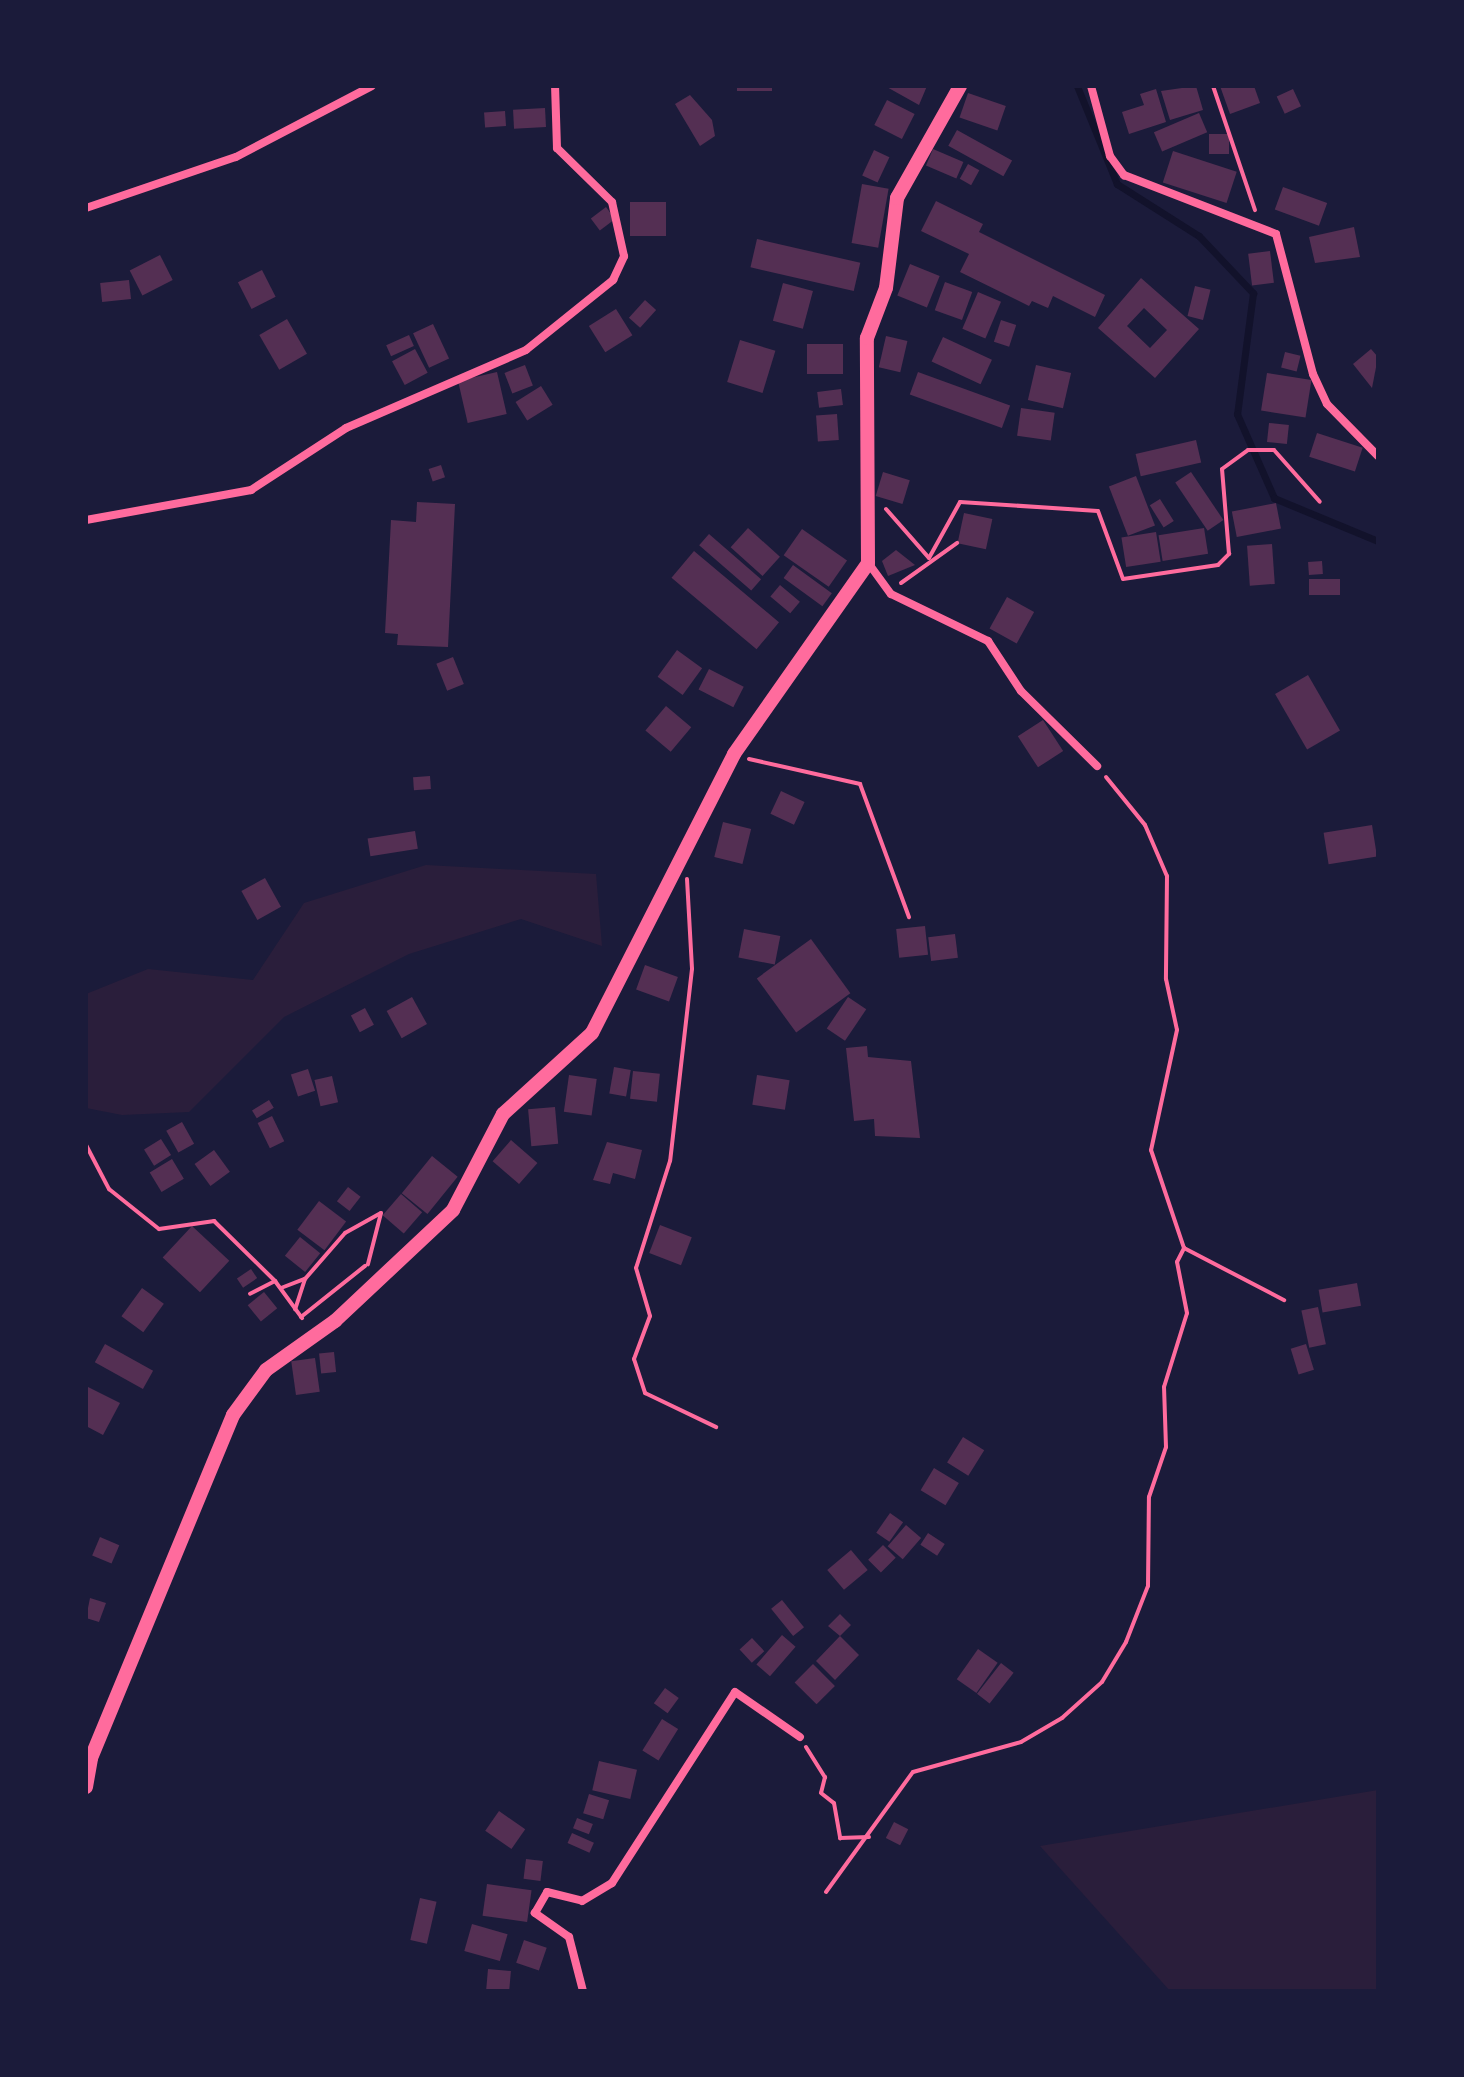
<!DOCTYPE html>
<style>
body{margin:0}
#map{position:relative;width:1464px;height:2077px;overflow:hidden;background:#1b1b3a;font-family:Spectral,serif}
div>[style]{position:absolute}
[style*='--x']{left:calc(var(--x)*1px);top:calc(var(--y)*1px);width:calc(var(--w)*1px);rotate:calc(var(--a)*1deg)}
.green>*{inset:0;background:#2a1e3b}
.stream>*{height:7px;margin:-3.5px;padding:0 3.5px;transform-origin:3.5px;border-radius:3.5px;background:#12122b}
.building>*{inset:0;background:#542f53;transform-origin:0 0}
.path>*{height:4px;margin:-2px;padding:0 2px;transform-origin:2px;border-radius:2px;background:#ff6b9d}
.minor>*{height:8px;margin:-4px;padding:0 4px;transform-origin:4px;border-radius:4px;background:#ff6b9d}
.tertiary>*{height:14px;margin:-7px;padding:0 7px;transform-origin:7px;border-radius:7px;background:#ff6b9d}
span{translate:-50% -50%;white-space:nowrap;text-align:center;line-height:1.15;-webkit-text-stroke:6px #1b1b3a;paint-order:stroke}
.frame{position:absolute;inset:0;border:88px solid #1b1b3a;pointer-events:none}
</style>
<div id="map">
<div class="green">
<i style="clip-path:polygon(426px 865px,596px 874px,602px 946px,521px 919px,409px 954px,284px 1017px,189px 1112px,122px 1115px,86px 1108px,86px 994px,148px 969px,253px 980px,304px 903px)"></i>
<i style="clip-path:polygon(1378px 1790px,1378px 1991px,1170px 1991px,1040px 1846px)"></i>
</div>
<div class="stream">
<i style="--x:1077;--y:86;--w:106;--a:67.8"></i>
<i style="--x:1117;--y:184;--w:97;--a:32.4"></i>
<i style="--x:1199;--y:236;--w:79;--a:46.5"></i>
<i style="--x:1253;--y:293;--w:122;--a:97.5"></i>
<i style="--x:1237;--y:414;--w:92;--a:66.2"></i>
<i style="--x:1274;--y:498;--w:113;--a:22.5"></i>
</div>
<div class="building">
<i style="left:737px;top:86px;width:35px;height:5px"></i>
<i style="clip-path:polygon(885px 86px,927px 86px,919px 105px)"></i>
<i style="clip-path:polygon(1196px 86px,1203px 110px,1170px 120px,1161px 91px)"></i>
<i style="clip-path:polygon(1220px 86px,1254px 86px,1260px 103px,1230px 114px)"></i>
<i style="clip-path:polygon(1156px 89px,1166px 122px,1129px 134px,1122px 112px,1144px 105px,1140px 94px)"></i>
<i style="left:1293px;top:89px;width:19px;height:18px;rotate:65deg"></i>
<i style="left:968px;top:93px;width:40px;height:26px;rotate:19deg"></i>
<i style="clip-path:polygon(690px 95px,712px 120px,715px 136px,700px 146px,675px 104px)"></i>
<i style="left:887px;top:100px;width:31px;height:28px;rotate:27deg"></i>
<i style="left:545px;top:108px;width:19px;height:32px;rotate:87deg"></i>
<i style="left:505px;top:111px;width:15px;height:21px;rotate:86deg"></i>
<i style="left:1199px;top:113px;width:21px;height:49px;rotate:67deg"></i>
<i style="left:957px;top:130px;width:63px;height:18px;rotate:29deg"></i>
<i style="left:1209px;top:134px;width:20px;height:20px"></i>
<i style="left:933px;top:149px;width:33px;height:18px;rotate:23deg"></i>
<i style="left:874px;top:150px;width:17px;height:28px;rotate:25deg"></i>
<i style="left:1173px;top:151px;width:67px;height:33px;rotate:18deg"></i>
<i style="left:968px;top:164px;width:13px;height:17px;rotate:29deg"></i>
<i style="left:862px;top:184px;width:27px;height:60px;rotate:10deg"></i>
<i style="left:1283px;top:187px;width:47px;height:24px;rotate:20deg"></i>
<i style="clip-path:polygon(936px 201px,983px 224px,979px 232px,1105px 295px,1095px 317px,1053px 296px,1048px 308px,1032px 301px,1029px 306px,960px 272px,969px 254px,921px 231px)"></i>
<i style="left:630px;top:202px;width:36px;height:34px"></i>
<i style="left:606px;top:207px;width:15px;height:19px;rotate:53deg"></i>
<i style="clip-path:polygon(1354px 227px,1360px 257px,1315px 263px,1309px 237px)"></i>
<i style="left:757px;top:239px;width:106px;height:29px;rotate:13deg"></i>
<i style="left:1270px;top:251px;width:32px;height:22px;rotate:83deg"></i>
<i style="left:160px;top:255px;width:28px;height:34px;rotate:63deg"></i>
<i style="left:910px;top:264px;width:32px;height:34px;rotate:22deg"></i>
<i style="left:262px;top:270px;width:30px;height:27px;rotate:63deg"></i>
<i style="clip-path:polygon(evenodd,1141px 278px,1199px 329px,1155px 378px,1098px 328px,1141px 278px,1144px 308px,1167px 330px,1150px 348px,1127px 326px,1144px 308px)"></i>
<i style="left:129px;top:280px;width:19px;height:29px;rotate:84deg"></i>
<i style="left:945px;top:282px;width:29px;height:30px;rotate:20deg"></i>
<i style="left:783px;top:283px;width:31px;height:39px;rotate:15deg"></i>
<i style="left:1195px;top:286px;width:16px;height:31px;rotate:14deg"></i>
<i style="left:978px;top:292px;width:25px;height:40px;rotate:23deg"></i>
<i style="left:645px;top:300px;width:15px;height:24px;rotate:42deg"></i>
<i style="left:616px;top:309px;width:31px;height:32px;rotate:58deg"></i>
<i style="left:287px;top:319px;width:40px;height:32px;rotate:60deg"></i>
<i style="left:1001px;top:320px;width:16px;height:23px;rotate:18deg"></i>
<i style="left:433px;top:324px;width:38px;height:22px;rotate:65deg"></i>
<i style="left:409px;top:335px;width:12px;height:25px;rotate:66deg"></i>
<i style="left:886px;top:336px;width:22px;height:32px;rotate:13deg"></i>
<i style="left:943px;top:337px;width:54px;height:27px;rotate:25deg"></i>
<i style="left:740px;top:340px;width:37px;height:44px;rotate:17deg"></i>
<i style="left:807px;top:344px;width:36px;height:30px"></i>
<i style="left:415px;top:349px;width:27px;height:26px;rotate:62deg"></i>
<i style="clip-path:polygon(1371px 349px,1378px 357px,1372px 388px,1353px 364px)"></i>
<i style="left:1285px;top:352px;width:16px;height:16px;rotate:14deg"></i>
<i style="left:525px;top:365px;width:22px;height:22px;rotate:69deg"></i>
<i style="left:1036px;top:365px;width:36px;height:36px;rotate:13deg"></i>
<i style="left:497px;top:372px;width:43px;height:40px;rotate:77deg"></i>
<i style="left:918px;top:372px;width:98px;height:24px;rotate:20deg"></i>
<i style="left:1267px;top:373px;width:45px;height:38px;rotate:9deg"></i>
<i style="left:541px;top:386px;width:22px;height:30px;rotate:58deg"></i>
<i style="left:841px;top:389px;width:16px;height:24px;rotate:83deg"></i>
<i style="left:1021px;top:408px;width:34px;height:28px;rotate:8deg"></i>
<i style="left:837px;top:414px;width:26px;height:21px;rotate:86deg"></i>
<i style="left:1269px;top:423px;width:20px;height:19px;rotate:6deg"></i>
<i style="left:1317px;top:433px;width:48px;height:25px;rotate:18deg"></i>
<i style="left:1196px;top:440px;width:23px;height:62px;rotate:77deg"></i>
<i style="left:441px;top:465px;width:13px;height:13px;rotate:72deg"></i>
<i style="left:883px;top:472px;width:28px;height:25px;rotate:17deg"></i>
<i style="left:1191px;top:472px;width:58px;height:19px;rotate:56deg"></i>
<i style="left:1136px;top:476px;width:53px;height:29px;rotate:69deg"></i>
<i style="left:1160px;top:499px;width:26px;height:12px;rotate:58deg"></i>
<i style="clip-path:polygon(417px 502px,455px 504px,448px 647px,397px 645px,398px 634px,385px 633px,391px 520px,416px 522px)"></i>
<i style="left:1276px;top:503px;width:26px;height:45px;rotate:79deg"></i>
<i style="left:964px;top:513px;width:29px;height:31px;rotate:12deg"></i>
<i style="left:748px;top:528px;width:43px;height:26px;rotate:42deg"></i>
<i style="left:1204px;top:528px;width:26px;height:46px;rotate:81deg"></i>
<i style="left:802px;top:529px;width:55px;height:32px;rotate:35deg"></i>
<i style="left:1156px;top:532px;width:30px;height:35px;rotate:81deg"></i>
<i style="left:709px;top:534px;width:69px;height:15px;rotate:41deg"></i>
<i style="left:1272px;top:544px;width:40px;height:25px;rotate:86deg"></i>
<i style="clip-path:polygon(896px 550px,915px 565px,888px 576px,882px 561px)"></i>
<i style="left:694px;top:551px;width:111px;height:35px;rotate:40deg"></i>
<i style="left:1322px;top:561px;width:13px;height:14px;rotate:86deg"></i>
<i style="left:793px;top:565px;width:48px;height:16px;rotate:36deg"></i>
<i style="left:1309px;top:579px;width:31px;height:16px"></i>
<i style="left:780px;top:585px;width:26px;height:15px;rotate:40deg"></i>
<i style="left:1007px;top:597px;width:31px;height:36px;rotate:29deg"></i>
<i style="left:677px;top:650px;width:31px;height:33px;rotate:36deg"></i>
<i style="left:453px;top:657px;width:29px;height:18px;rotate:68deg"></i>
<i style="left:709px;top:669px;width:39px;height:23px;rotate:27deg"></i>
<i style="left:1308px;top:675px;width:64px;height:38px;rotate:60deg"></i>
<i style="left:666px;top:706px;width:33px;height:32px;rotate:40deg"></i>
<i style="left:1043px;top:720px;width:37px;height:30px;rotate:57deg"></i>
<i style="left:430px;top:776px;width:13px;height:17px;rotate:86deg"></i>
<i style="left:781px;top:791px;width:26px;height:25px;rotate:25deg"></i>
<i style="left:723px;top:822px;width:29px;height:36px;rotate:14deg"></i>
<i style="left:1372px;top:825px;width:32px;height:49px;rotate:81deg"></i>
<i style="left:415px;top:831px;width:18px;height:48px;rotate:81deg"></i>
<i style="left:265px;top:878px;width:33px;height:27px;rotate:61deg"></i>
<i style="left:925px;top:926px;width:29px;height:29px;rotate:84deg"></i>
<i style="left:744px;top:929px;width:37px;height:29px;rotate:11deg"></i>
<i style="left:955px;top:934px;width:24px;height:27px;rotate:83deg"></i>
<i style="left:811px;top:939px;width:67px;height:67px;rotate:54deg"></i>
<i style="left:645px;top:965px;width:35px;height:26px;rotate:20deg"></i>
<i style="left:412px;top:997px;width:31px;height:29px;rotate:61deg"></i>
<i style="left:848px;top:997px;width:22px;height:38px;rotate:34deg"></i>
<i style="left:365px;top:1008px;width:19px;height:16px;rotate:62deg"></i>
<i style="clip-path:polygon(867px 1046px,868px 1057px,911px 1061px,920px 1138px,875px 1136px,874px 1119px,854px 1121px,846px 1048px)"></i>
<i style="left:614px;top:1067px;width:17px;height:27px;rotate:10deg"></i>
<i style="left:308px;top:1069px;width:23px;height:18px;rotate:72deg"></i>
<i style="left:633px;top:1071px;width:27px;height:28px;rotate:6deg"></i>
<i style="left:569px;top:1075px;width:28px;height:37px;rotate:8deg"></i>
<i style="left:757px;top:1075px;width:33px;height:30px;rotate:9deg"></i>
<i style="left:332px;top:1076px;width:27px;height:18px;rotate:77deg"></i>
<i style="left:269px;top:1100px;width:9px;height:20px;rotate:58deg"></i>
<i style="left:555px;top:1107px;width:37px;height:27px;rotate:85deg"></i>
<i style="left:272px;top:1116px;width:28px;height:16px;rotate:64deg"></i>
<i style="left:182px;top:1122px;width:25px;height:18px;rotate:61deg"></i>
<i style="left:161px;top:1139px;width:19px;height:20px;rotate:58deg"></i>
<i style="left:511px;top:1140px;width:35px;height:28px;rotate:41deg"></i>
<i style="clip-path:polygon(607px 1142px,642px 1150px,635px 1179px,613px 1173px,610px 1184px,593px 1180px)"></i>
<i style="left:214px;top:1150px;width:27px;height:24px;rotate:54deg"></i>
<i style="left:432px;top:1156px;width:33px;height:48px;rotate:39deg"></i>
<i style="left:172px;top:1159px;width:23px;height:26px;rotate:59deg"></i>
<i style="left:348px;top:1187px;width:16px;height:18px;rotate:38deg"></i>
<i style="left:401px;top:1194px;width:28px;height:28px;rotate:41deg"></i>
<i style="left:319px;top:1201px;width:34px;height:36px;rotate:37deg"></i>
<i style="left:660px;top:1225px;width:34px;height:30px;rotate:21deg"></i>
<i style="left:192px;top:1226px;width:51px;height:43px;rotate:43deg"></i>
<i style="left:300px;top:1237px;width:26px;height:24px;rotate:39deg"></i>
<i style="left:251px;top:1269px;width:11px;height:17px;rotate:56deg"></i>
<i style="left:1357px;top:1283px;width:23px;height:39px;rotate:80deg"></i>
<i style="left:142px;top:1288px;width:27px;height:35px;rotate:36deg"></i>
<i style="left:264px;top:1292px;width:21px;height:21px;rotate:51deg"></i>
<i style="left:1318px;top:1307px;width:38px;height:17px;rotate:78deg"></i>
<i style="left:105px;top:1344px;width:55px;height:21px;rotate:29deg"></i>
<i style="left:1306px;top:1344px;width:27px;height:16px;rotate:73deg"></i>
<i style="left:334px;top:1352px;width:20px;height:15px;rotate:84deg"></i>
<i style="left:315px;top:1358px;width:34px;height:24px;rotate:82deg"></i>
<i style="clip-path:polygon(86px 1386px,120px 1403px,103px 1435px,86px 1426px)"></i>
<i style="left:963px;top:1437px;width:25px;height:30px;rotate:32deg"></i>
<i style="left:934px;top:1468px;width:29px;height:26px;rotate:31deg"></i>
<i style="left:890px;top:1513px;width:16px;height:24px;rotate:35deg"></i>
<i style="left:906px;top:1525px;width:20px;height:28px;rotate:41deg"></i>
<i style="left:928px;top:1533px;width:20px;height:14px;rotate:33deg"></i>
<i style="left:100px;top:1537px;width:21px;height:20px;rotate:23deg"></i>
<i style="left:883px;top:1545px;width:18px;height:21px;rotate:45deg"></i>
<i style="left:851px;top:1550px;width:26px;height:31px;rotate:50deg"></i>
<i style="clip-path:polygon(90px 1598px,106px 1603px,99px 1622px,86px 1618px)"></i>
<i style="left:782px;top:1600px;width:35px;height:14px;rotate:51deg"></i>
<i style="clip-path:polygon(840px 1614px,851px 1625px,840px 1636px,859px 1655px,835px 1680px,816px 1661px,840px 1636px,828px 1626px)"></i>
<i style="left:782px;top:1635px;width:18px;height:39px;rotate:41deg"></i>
<i style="left:752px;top:1638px;width:18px;height:17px;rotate:47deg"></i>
<i style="left:978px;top:1649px;width:24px;height:37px;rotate:35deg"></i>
<i style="left:1001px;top:1663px;width:16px;height:39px;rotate:38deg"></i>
<i style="left:813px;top:1664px;width:31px;height:26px;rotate:45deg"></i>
<i style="left:665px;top:1688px;width:17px;height:19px;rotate:36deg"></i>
<i style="left:662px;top:1719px;width:19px;height:37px;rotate:32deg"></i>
<i style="left:599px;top:1761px;width:39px;height:30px;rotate:13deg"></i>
<i style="left:589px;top:1794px;width:21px;height:20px;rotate:17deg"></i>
<i style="left:499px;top:1811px;width:32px;height:24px;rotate:35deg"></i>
<i style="left:577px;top:1818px;width:17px;height:11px;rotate:21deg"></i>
<i style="left:894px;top:1822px;width:16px;height:18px;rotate:27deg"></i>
<i style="left:572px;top:1833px;width:24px;height:11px;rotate:24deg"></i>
<i style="left:526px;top:1859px;width:17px;height:20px;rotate:7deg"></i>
<i style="left:487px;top:1884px;width:45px;height:32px;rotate:8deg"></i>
<i style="left:420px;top:1898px;width:17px;height:43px;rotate:13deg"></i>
<i style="left:472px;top:1924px;width:37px;height:28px;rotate:16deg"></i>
<i style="left:524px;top:1940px;width:24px;height:24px;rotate:19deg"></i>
<i style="left:488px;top:1969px;width:23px;height:22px;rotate:5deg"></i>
</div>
<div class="path">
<i style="--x:1213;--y:86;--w:131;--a:71.3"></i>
<i style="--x:886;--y:509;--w:65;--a:48.7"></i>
<i style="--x:929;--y:558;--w:64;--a:-61"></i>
<i style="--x:960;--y:502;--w:138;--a:3.7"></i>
<i style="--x:1098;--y:511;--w:72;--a:69.8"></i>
<i style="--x:1123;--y:579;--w:96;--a:-8.4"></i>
<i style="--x:1218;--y:565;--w:16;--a:-45"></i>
<i style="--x:1229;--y:554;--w:85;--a:-94.7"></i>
<i style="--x:1222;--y:469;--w:32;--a:-36"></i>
<i style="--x:1248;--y:450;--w:26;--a:0"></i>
<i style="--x:1274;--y:450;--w:69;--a:48.5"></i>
<i style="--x:901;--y:583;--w:69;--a:-35.5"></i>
<i style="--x:749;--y:759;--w:114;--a:12.7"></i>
<i style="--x:860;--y:784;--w:142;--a:69.8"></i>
<i style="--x:1106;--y:777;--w:62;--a:50.9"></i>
<i style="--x:1145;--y:825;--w:56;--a:66.7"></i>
<i style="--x:1167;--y:876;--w:103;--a:90.6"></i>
<i style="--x:1166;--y:979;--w:52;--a:77.8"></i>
<i style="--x:1177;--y:1030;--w:123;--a:102.2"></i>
<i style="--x:1151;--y:1150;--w:103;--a:71.4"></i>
<i style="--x:1184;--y:1248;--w:113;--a:27.5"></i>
<i style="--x:687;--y:879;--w:90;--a:86.8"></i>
<i style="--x:692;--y:969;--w:193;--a:96.5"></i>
<i style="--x:670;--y:1161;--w:112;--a:107.6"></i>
<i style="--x:636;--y:1268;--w:50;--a:73.7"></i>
<i style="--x:650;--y:1316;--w:46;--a:110.4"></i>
<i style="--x:634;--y:1359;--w:36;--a:72"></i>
<i style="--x:645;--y:1393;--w:79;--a:25.6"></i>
<i style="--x:86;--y:1145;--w:50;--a:62.4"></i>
<i style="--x:109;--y:1189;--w:64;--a:38.7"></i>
<i style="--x:159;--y:1229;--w:56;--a:-8.3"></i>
<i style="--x:214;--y:1221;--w:86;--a:44.5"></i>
<i style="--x:275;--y:1281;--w:28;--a:153"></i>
<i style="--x:305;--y:1279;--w:61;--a:-49"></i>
<i style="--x:345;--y:1233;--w:41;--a:-29.1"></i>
<i style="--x:381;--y:1213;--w:53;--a:104.3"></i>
<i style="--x:275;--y:1281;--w:46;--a:53.9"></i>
<i style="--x:281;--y:1288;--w:26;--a:-21"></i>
<i style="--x:305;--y:1279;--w:32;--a:108"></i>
<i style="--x:301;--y:1317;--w:82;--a:-38.6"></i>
<i style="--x:806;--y:1747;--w:36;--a:58"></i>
<i style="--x:825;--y:1777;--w:16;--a:104"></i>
<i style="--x:821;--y:1793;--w:16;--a:38"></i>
<i style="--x:834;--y:1803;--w:36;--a:80"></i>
<i style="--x:840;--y:1838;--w:29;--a:-2"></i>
<i style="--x:826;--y:1892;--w:148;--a:-54.1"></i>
<i style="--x:913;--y:1772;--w:112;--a:-15.5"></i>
<i style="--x:1021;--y:1742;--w:48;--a:-30.3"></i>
<i style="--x:1062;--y:1718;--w:54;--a:-42"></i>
<i style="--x:1102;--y:1682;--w:47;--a:-59"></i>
<i style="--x:1126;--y:1642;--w:60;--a:-68.6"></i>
<i style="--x:1148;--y:1586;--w:89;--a:-89.4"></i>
<i style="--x:1149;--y:1497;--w:53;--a:-71.2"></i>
<i style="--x:1166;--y:1447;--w:60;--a:-91.9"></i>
<i style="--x:1164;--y:1387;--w:77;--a:-72.7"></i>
<i style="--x:1187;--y:1313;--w:52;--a:-101.1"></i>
<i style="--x:1177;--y:1262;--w:16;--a:-63"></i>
</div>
<div class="minor">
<i style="--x:1091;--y:86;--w:73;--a:74.8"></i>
<i style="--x:1110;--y:156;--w:24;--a:54"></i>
<i style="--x:1124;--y:175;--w:163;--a:21.2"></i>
<i style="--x:1276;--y:234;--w:145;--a:75.2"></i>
<i style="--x:1313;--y:374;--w:33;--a:65"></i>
<i style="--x:1327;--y:404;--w:73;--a:45.6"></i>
<i style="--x:86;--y:208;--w:158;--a:-18.8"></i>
<i style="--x:236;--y:157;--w:153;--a:-27.6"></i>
<i style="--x:86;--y:520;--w:168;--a:-10.3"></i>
<i style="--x:251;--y:490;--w:113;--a:-33.1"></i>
<i style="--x:346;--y:428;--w:196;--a:-23.4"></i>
<i style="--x:526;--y:350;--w:112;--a:-38.8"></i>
<i style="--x:613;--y:280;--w:26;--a:-65"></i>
<i style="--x:624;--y:256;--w:55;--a:-102.5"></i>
<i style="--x:612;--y:202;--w:77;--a:-135.5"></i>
<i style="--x:557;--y:148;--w:62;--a:-91.8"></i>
<i style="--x:869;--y:564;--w:37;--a:54"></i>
<i style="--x:891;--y:594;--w:108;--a:25.9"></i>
<i style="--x:988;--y:641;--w:60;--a:56.6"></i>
<i style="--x:1021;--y:691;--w:107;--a:44.6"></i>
<i style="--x:583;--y:1991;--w:56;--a:-104.5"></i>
<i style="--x:569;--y:1937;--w:42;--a:-144.8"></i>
<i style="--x:535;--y:1913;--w:24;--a:-60"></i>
<i style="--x:547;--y:1892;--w:36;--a:14"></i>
<i style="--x:582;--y:1901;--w:35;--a:-31"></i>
<i style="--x:612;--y:1883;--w:227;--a:-57.2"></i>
<i style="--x:735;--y:1692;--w:79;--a:34.7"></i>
</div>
<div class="tertiary">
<i style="--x:86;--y:1787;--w:29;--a:-80"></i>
<i style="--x:91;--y:1758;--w:371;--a:-67.5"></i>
<i style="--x:233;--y:1415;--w:56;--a:-53.7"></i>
<i style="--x:266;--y:1370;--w:85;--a:-35.4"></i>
<i style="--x:335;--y:1321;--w:162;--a:-43.2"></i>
<i style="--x:453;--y:1210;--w:108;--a:-62.5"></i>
<i style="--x:503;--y:1114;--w:120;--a:-42.3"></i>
<i style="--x:592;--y:1033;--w:313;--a:-63"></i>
<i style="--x:734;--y:754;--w:233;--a:-54.9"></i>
<i style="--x:868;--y:563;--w:225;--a:-90.3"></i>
<i style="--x:867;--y:338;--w:53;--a:-69.2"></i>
<i style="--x:886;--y:288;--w:91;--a:-83"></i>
<i style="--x:897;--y:198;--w:129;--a:-60.6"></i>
</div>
<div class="frame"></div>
</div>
